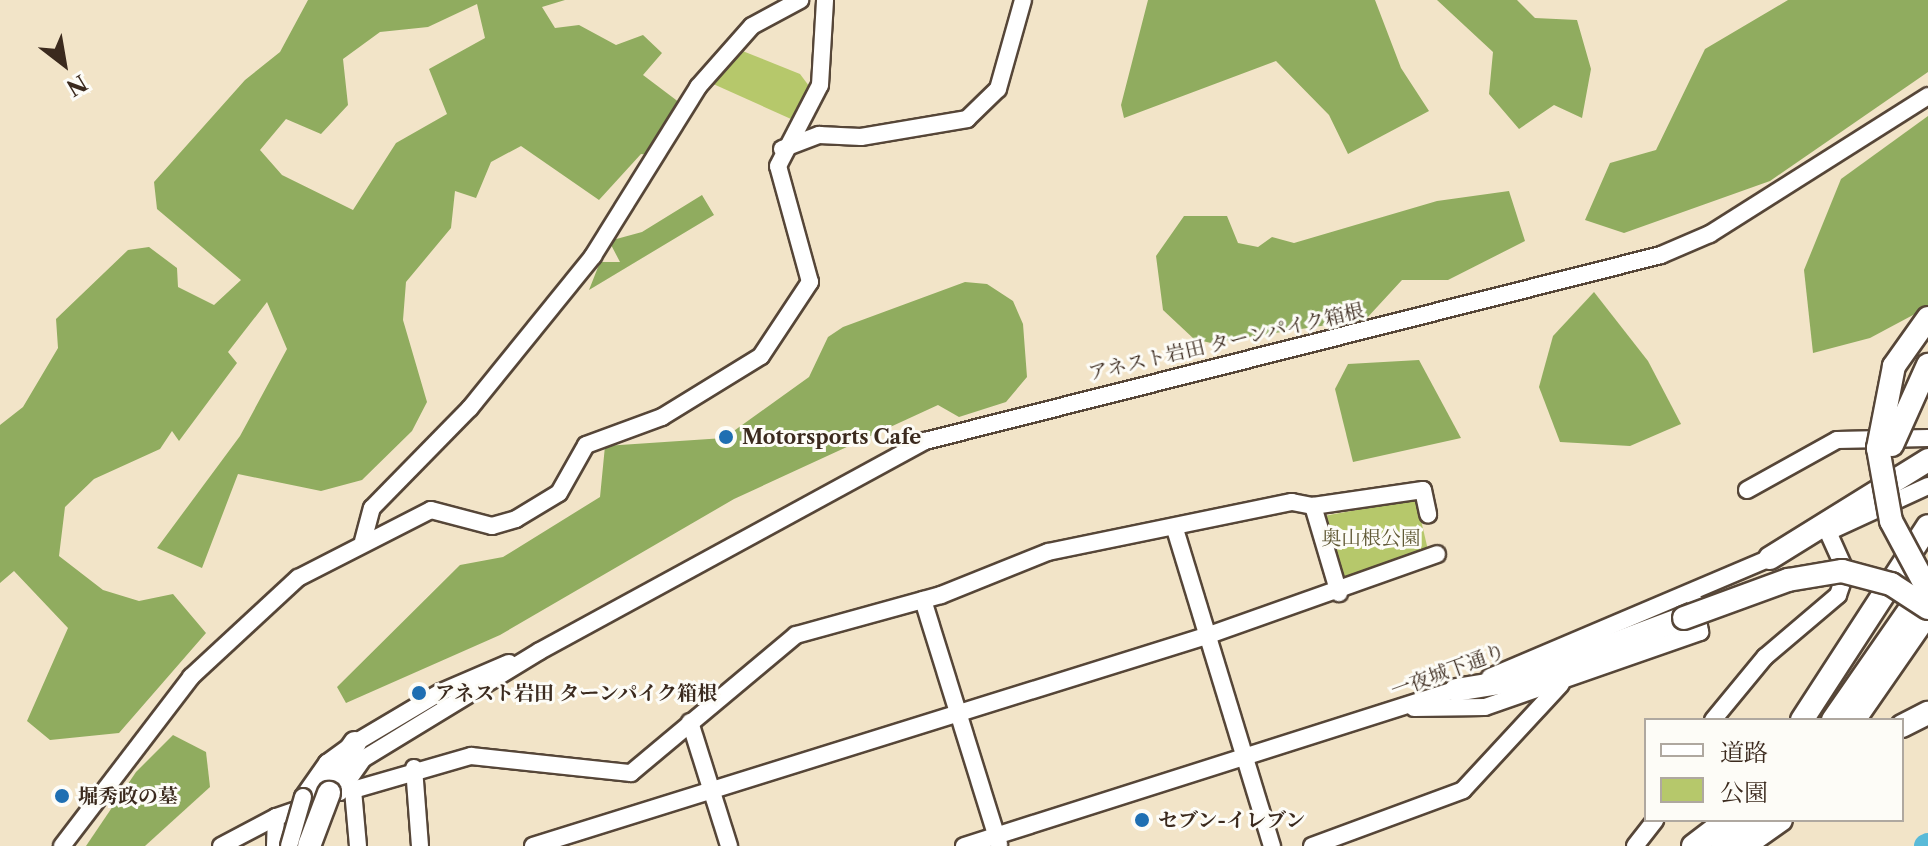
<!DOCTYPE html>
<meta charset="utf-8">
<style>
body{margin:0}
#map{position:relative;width:1928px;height:846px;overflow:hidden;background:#f2e4c8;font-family:"Libre Caslon Text","Noto Serif JP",serif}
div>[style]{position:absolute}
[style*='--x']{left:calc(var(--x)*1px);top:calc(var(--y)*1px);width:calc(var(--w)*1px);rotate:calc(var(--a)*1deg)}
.green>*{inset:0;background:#b6c86b}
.forest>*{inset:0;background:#90ac5f}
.river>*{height:24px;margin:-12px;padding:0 12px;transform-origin:12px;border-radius:12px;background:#59bad8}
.roads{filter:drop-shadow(2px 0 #564638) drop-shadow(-2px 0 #564638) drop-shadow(0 2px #564638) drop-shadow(0 -2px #564638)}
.minor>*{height:16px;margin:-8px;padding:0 8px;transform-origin:8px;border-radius:8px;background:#fff}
.highway>*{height:22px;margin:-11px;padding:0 11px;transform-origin:11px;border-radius:11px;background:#fff}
.bridges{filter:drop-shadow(2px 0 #564638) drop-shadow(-2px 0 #564638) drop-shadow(0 2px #564638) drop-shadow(0 -2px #564638)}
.minor-bridge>*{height:16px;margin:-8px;padding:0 8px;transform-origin:8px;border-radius:8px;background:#fff}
.highway-bridge>*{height:22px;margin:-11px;padding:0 11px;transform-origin:11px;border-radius:11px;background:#fff}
.dots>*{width:22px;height:22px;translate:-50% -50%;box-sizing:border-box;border:4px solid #fdfcf7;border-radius:50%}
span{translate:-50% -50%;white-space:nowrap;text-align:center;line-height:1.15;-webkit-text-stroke:6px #fdfcf7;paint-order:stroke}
.street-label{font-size:20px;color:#3b2a1e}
.poi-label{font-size:20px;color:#3b2a1e;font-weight:700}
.left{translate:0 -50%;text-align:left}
.park-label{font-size:20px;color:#605935}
.legend{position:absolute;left:1644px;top:718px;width:260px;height:104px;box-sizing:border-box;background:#fdfcf7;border:2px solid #afa8a0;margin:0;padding:10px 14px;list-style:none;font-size:24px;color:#3b2a1e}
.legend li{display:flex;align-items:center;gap:16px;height:40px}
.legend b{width:40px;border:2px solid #afa8a0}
.north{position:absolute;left:24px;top:24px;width:80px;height:80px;-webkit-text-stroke:6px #fdfcf7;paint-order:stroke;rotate:149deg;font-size:22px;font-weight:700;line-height:32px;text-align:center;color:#3b2a1e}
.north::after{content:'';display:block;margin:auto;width:28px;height:36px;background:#3b2a1e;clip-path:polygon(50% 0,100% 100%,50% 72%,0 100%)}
</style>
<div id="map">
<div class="green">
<i style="clip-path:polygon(740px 50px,800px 74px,809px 86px,791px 119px,711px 83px)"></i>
<i style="clip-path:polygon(1416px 499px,1428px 550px,1344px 581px,1324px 516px)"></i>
</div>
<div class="forest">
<i style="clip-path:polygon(evenodd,308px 0,565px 0,542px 7px,555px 28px,579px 25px,616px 45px,643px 35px,662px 53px,643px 75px,688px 109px,659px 156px,641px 154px,599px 200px,521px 146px,491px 162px,476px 198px,455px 191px,451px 228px,406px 282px,403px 320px,427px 402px,412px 431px,362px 480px,321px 491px,238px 474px,202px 568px,157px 548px,240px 436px,287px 349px,267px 302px,228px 352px,237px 363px,179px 441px,172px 431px,160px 449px,94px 479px,65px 507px,59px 556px,103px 590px,139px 601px,173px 594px,206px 633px,119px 733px,50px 740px,27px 721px,68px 628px,14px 571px,0 583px,0 425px,23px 407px,58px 348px,56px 319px,128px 250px,149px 247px,177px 268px,178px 287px,214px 305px,241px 280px,157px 209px,154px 182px,245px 80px,280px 52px,308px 0,477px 4px,485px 38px,429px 69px,447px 114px,396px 143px,353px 210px,282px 175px,260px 150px,286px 119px,321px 134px,348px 105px,343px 59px,380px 32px,428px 27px,477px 4px)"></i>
<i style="clip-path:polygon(1148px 0,1375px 0,1401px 68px,1429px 111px,1348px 154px,1329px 115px,1276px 61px,1124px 118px,1121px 105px)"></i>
<i style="clip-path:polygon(1437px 0,1517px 0,1535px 18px,1577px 20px,1591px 69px,1582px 118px,1554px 105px,1519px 129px,1489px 94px,1493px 52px)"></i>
<i style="clip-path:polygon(1788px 0,1928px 0,1928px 72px,1770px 181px,1624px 233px,1585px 220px,1610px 163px,1656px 150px,1705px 49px)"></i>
<i style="clip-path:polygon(1928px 116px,1928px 307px,1870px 338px,1813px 353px,1804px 270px,1841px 179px)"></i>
<i style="clip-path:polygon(1509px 191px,1525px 241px,1448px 280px,1402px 280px,1366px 319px,1211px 343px,1194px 339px,1163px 310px,1156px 256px,1184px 216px,1227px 216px,1238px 243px,1258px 247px,1272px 237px,1294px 243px,1437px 201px)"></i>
<i style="clip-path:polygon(702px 195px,714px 215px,589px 290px,600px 262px,620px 262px,609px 241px,642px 232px)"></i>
<i style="clip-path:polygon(965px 282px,987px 284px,1013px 301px,1023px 324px,1027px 377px,1006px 402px,959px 417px,938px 405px,734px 499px,500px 635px,346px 703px,337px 687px,460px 565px,503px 557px,600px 497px,605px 446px,724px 438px,809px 377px,828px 337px,843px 327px)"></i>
<i style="clip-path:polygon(1594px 292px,1648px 361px,1681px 424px,1630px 446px,1560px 442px,1539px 387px,1553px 336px)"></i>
<i style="clip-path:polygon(1419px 360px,1461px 438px,1353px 462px,1335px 389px,1348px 364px)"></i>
<i style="clip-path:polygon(173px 735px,206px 752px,210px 787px,145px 846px,86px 846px,136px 772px)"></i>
</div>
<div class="river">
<i style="--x:1926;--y:846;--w:2;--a:-27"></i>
</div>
<div class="roads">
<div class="minor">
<i style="--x:782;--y:149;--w:40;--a:-21"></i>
<i style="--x:819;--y:135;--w:42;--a:2.7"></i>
<i style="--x:861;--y:137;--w:108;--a:-9.6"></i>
<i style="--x:967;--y:119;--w:43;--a:-44.1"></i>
<i style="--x:998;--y:89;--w:92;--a:-74.3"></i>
<i style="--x:1747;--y:490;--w:103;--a:-29.1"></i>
<i style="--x:1837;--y:440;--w:91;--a:-1.3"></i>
<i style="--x:1313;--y:506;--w:91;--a:73.4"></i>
<i style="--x:1175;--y:529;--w:332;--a:73"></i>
<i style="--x:1828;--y:532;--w:110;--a:-24.7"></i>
<i style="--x:363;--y:541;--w:34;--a:-75"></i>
<i style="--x:372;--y:508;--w:140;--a:-45.6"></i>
<i style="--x:470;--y:408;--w:196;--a:-51"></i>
<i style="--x:593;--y:256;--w:199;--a:-58.1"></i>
<i style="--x:698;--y:87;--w:81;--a:-48.5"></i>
<i style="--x:752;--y:26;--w:55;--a:-28.4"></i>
<i style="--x:923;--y:600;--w:256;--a:72.7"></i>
<i style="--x:1490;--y:677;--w:312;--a:-23"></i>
<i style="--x:1414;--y:708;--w:71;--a:-0.8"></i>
<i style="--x:1485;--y:707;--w:228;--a:-19.2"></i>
<i style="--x:1700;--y:632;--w:30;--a:-99"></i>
<i style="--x:1713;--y:720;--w:82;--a:-50.5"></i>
<i style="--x:1765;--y:657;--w:96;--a:-40.3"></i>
<i style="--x:1838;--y:595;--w:24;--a:-71"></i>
<i style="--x:1846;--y:572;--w:44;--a:-114.2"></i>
<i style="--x:690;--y:722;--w:130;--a:72.5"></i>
<i style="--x:414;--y:768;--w:78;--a:85.6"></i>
<i style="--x:340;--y:792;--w:40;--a:-55.1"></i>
<i style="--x:363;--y:759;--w:207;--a:-31.4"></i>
<i style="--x:540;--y:651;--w:439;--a:-28.6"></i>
<i style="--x:925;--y:441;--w:759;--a:-14.18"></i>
<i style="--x:1661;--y:255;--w:53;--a:-23.2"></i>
<i style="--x:1710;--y:234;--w:258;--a:-32.3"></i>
<i style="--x:303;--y:797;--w:42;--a:-54.8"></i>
<i style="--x:327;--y:763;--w:34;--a:-36"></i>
<i style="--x:355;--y:743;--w:100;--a:-30.7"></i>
<i style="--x:441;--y:692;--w:74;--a:-23.1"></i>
<i style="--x:62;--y:846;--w:213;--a:-52.6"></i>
<i style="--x:191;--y:677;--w:146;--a:-42.8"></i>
<i style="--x:298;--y:578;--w:149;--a:-27.1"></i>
<i style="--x:431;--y:510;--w:63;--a:14.7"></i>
<i style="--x:492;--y:526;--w:25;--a:-16"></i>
<i style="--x:516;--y:519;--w:50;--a:-31.2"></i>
<i style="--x:559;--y:493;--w:55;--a:-60.6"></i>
<i style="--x:586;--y:445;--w:81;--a:-20.2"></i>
<i style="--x:662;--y:417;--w:116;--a:-31.6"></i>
<i style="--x:761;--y:356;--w:89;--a:-56.5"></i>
<i style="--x:810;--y:282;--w:120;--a:-105.4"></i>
<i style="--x:778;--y:166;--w:91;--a:-62.6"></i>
<i style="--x:820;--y:85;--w:85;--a:-86.6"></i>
<i style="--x:221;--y:846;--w:62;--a:-27.8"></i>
<i style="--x:275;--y:846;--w:29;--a:-88"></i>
<i style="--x:276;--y:817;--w:36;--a:-19"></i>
<i style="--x:358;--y:846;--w:56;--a:-95.1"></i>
<i style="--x:353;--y:790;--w:123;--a:-16.1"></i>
<i style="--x:471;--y:756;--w:161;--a:6.1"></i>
<i style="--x:631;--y:773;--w:215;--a:-39.9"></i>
<i style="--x:796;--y:635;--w:150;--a:-15.4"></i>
<i style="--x:941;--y:595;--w:115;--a:-21.9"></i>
<i style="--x:1048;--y:552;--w:249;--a:-11.6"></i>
<i style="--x:1292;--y:502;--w:21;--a:11"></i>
<i style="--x:1313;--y:506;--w:111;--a:-8.3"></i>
<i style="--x:1423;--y:490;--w:25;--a:78"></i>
<i style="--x:533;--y:846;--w:705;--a:-17.33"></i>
<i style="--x:1206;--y:636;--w:245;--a:-19.5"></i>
<i style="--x:964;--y:846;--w:525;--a:-17.64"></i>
<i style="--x:1312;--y:846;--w:161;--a:-20.3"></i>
<i style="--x:1463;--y:790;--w:144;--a:-47.2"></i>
<i style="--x:1635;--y:846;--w:33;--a:-52"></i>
</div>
<div class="highway">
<i style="--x:1770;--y:558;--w:186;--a:-31.8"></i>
<i style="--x:1456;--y:690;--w:63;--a:-9.2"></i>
<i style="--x:1518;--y:680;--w:177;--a:-20.5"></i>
<i style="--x:1802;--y:720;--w:231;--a:-57"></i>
<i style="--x:1833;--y:720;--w:163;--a:-55.2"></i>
<i style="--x:1854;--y:720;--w:130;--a:-55.3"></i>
<i style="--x:1902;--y:726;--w:29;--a:-27"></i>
<i style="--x:320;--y:793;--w:61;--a:-55"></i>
<i style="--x:1693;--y:846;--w:43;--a:-37.4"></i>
<i style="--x:1722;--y:846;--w:41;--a:-39.1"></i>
<i style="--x:1744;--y:846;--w:45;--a:-35.1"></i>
</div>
</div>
<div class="bridges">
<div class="minor-bridge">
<i style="--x:289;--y:846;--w:51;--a:-74.1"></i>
</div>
<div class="highway-bridge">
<i style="--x:1928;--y:318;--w:59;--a:125.3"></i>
<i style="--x:1894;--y:366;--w:84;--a:101"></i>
<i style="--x:1878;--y:448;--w:74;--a:79.9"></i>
<i style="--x:1891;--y:521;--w:78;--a:61.8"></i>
<i style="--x:1892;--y:445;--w:88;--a:-65.8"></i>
<i style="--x:1684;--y:618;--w:111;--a:-20.1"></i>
<i style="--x:1788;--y:580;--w:55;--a:-9.5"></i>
<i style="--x:1842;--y:571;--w:51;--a:14.9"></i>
<i style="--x:1891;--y:584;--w:44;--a:33"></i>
<i style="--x:309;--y:846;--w:57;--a:-69.3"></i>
</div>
</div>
<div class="dots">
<i style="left:726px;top:437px;background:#1f6fb2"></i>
<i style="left:419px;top:693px;background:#1f6fb2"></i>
<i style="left:62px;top:796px;background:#1f6fb2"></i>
<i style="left:1142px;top:820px;background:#1f6fb2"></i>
</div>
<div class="street-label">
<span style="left:1226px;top:342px;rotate:-13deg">アネスト岩田 ターンパイク箱根</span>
<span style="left:1448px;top:671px;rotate:-20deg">一夜城下通り</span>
</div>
<div class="poi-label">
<span class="left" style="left:742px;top:437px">Motorsports Cafe</span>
<span class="left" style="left:435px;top:693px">アネスト岩田 ターンパイク箱根</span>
<span class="left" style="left:78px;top:796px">堀秀政の墓</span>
<span class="left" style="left:1158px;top:820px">セブン-イレブン</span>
</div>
<div class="park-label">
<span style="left:1371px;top:538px">奥山根公園</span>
</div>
<ul class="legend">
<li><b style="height:10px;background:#fff"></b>道路</li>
<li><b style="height:22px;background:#b6c86b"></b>公園</li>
</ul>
<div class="north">N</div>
</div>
